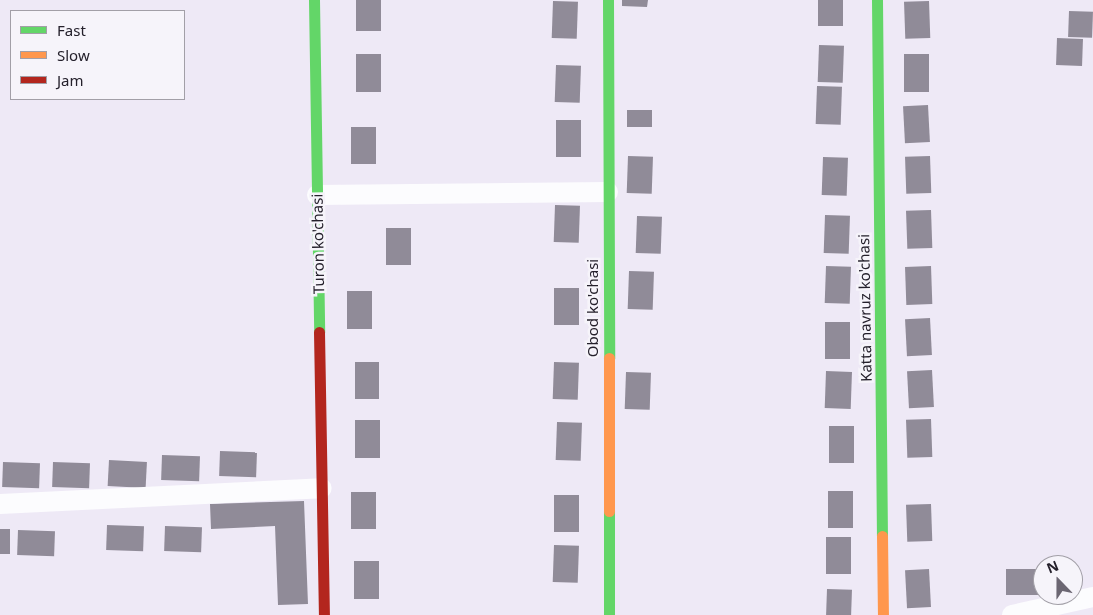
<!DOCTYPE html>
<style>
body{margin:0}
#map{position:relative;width:1093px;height:615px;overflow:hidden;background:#eee9f6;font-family:"Noto Sans",sans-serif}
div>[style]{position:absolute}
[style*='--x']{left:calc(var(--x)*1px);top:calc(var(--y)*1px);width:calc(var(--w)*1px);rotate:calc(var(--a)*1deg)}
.building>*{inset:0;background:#908b98;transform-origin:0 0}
.street>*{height:20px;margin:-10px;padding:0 10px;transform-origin:10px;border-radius:10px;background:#fcfcfe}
.fast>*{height:11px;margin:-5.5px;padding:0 5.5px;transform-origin:5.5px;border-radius:5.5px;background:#63d668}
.slow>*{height:11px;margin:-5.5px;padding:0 5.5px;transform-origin:5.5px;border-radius:5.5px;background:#ff974d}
.jam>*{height:11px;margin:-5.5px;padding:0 5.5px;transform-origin:5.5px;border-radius:5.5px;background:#b3261e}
span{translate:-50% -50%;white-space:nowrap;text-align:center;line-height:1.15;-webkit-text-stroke:5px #f6f4fa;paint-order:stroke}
.street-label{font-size:15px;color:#24202b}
.legend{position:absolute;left:10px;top:10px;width:175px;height:90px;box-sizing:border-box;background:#f6f4fa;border:1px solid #a29fa7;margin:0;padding:6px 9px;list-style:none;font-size:15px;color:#24202b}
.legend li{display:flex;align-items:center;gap:10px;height:25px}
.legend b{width:25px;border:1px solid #a29fa7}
.north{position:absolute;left:1033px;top:555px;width:50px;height:50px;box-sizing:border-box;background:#f6f4fa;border:1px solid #a29fa7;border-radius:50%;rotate:338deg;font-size:14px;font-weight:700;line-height:20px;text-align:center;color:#24202b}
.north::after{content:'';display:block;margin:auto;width:18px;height:22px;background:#6b6672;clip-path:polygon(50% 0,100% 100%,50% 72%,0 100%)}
</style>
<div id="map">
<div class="building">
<i style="left:356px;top:0;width:25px;height:31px"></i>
<i style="clip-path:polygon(622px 0,648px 0,647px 7px,622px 6px)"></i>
<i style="left:818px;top:0;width:25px;height:26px"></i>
<i style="left:553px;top:1px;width:25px;height:37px;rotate:2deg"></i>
<i style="left:929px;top:1px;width:37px;height:25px;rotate:88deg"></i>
<i style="left:1069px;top:11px;width:24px;height:26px;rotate:2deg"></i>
<i style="left:1057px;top:38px;width:26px;height:27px;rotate:2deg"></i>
<i style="left:819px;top:45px;width:25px;height:37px;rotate:2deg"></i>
<i style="left:356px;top:54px;width:25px;height:38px"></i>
<i style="left:904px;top:54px;width:25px;height:38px"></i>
<i style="left:556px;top:65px;width:25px;height:37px;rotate:2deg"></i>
<i style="left:817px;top:86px;width:25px;height:38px;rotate:2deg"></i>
<i style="left:928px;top:105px;width:37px;height:25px;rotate:87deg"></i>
<i style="left:627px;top:110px;width:25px;height:17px"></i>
<i style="left:556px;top:120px;width:25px;height:37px"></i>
<i style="left:351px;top:127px;width:25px;height:37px"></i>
<i style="left:628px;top:156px;width:25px;height:37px;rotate:2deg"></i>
<i style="left:930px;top:156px;width:37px;height:25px;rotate:88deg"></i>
<i style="left:823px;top:157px;width:25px;height:38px;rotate:2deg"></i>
<i style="left:555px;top:205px;width:25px;height:37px;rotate:2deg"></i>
<i style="left:931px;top:210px;width:38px;height:25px;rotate:88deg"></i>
<i style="left:825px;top:215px;width:25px;height:38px;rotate:2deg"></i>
<i style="left:637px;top:216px;width:25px;height:37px;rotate:2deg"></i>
<i style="left:386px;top:228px;width:25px;height:37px"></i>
<i style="left:826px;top:266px;width:25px;height:37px;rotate:2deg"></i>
<i style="left:931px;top:266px;width:38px;height:26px;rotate:88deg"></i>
<i style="left:629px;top:271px;width:25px;height:38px;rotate:2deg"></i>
<i style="left:554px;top:288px;width:25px;height:37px"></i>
<i style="left:347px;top:291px;width:25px;height:38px"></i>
<i style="left:930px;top:318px;width:37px;height:25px;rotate:87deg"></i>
<i style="left:825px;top:322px;width:25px;height:37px"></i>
<i style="left:355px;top:362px;width:24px;height:37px"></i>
<i style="left:554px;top:362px;width:25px;height:37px;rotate:2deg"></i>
<i style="left:932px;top:370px;width:37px;height:25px;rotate:87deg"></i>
<i style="left:826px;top:371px;width:26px;height:37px;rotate:2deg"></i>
<i style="left:626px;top:372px;width:25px;height:37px;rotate:2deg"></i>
<i style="left:931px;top:419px;width:38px;height:25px;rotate:88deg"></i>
<i style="left:380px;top:420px;width:38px;height:25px;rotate:90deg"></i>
<i style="left:557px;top:422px;width:25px;height:38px;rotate:2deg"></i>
<i style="left:829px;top:426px;width:25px;height:37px"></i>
<i style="left:220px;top:451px;width:37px;height:25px;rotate:2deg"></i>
<i style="left:162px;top:455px;width:38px;height:25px;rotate:2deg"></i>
<i style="left:109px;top:460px;width:38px;height:26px;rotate:3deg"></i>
<i style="left:3px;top:462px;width:37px;height:25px;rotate:2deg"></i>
<i style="left:53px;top:462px;width:37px;height:25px;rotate:2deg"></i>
<i style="left:828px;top:491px;width:25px;height:37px"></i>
<i style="left:351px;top:492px;width:25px;height:37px"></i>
<i style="left:554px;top:495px;width:25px;height:37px"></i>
<i style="clip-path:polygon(304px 501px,308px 604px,278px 605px,275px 526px,211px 529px,210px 504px)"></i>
<i style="left:931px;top:504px;width:37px;height:25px;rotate:88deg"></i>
<i style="left:107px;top:525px;width:37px;height:25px;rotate:2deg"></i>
<i style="left:165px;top:526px;width:37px;height:25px;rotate:2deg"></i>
<i style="left:0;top:529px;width:10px;height:25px"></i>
<i style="left:18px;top:530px;width:37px;height:25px;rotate:2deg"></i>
<i style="left:826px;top:537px;width:25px;height:37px"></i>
<i style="left:554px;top:545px;width:25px;height:37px;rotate:2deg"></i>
<i style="left:354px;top:561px;width:25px;height:38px"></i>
<i style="left:929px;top:569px;width:38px;height:24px;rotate:87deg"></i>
<i style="left:1043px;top:569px;width:26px;height:37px;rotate:90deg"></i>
<i style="left:827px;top:589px;width:25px;height:26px;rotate:2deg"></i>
</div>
<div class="street">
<i style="--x:317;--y:195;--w:291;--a:-0.6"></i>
<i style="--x:0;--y:504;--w:322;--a:-2.8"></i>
<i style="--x:1012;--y:615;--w:83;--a:-12.5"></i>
</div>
<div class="fast">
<i style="--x:314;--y:0;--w:332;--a:89.1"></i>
<i style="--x:608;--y:0;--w:358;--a:89.8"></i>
<i style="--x:877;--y:0;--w:536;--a:89.47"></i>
<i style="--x:609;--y:511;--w:104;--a:90"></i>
</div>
<div class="slow">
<i style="--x:609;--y:358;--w:153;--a:90"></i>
<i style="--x:882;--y:536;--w:79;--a:89.3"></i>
</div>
<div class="jam">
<i style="--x:319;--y:332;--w:283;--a:89"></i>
</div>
<div class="street-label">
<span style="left:318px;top:244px;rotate:-91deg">Turon ko'chasi</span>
<span style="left:593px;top:308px;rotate:-90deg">Obod ko'chasi</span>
<span style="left:865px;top:308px;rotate:-91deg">Katta navruz ko'chasi</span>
</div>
<ul class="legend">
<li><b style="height:6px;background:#63d668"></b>Fast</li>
<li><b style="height:6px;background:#ff974d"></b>Slow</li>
<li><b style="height:6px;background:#b3261e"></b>Jam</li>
</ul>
<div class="north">N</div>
</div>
